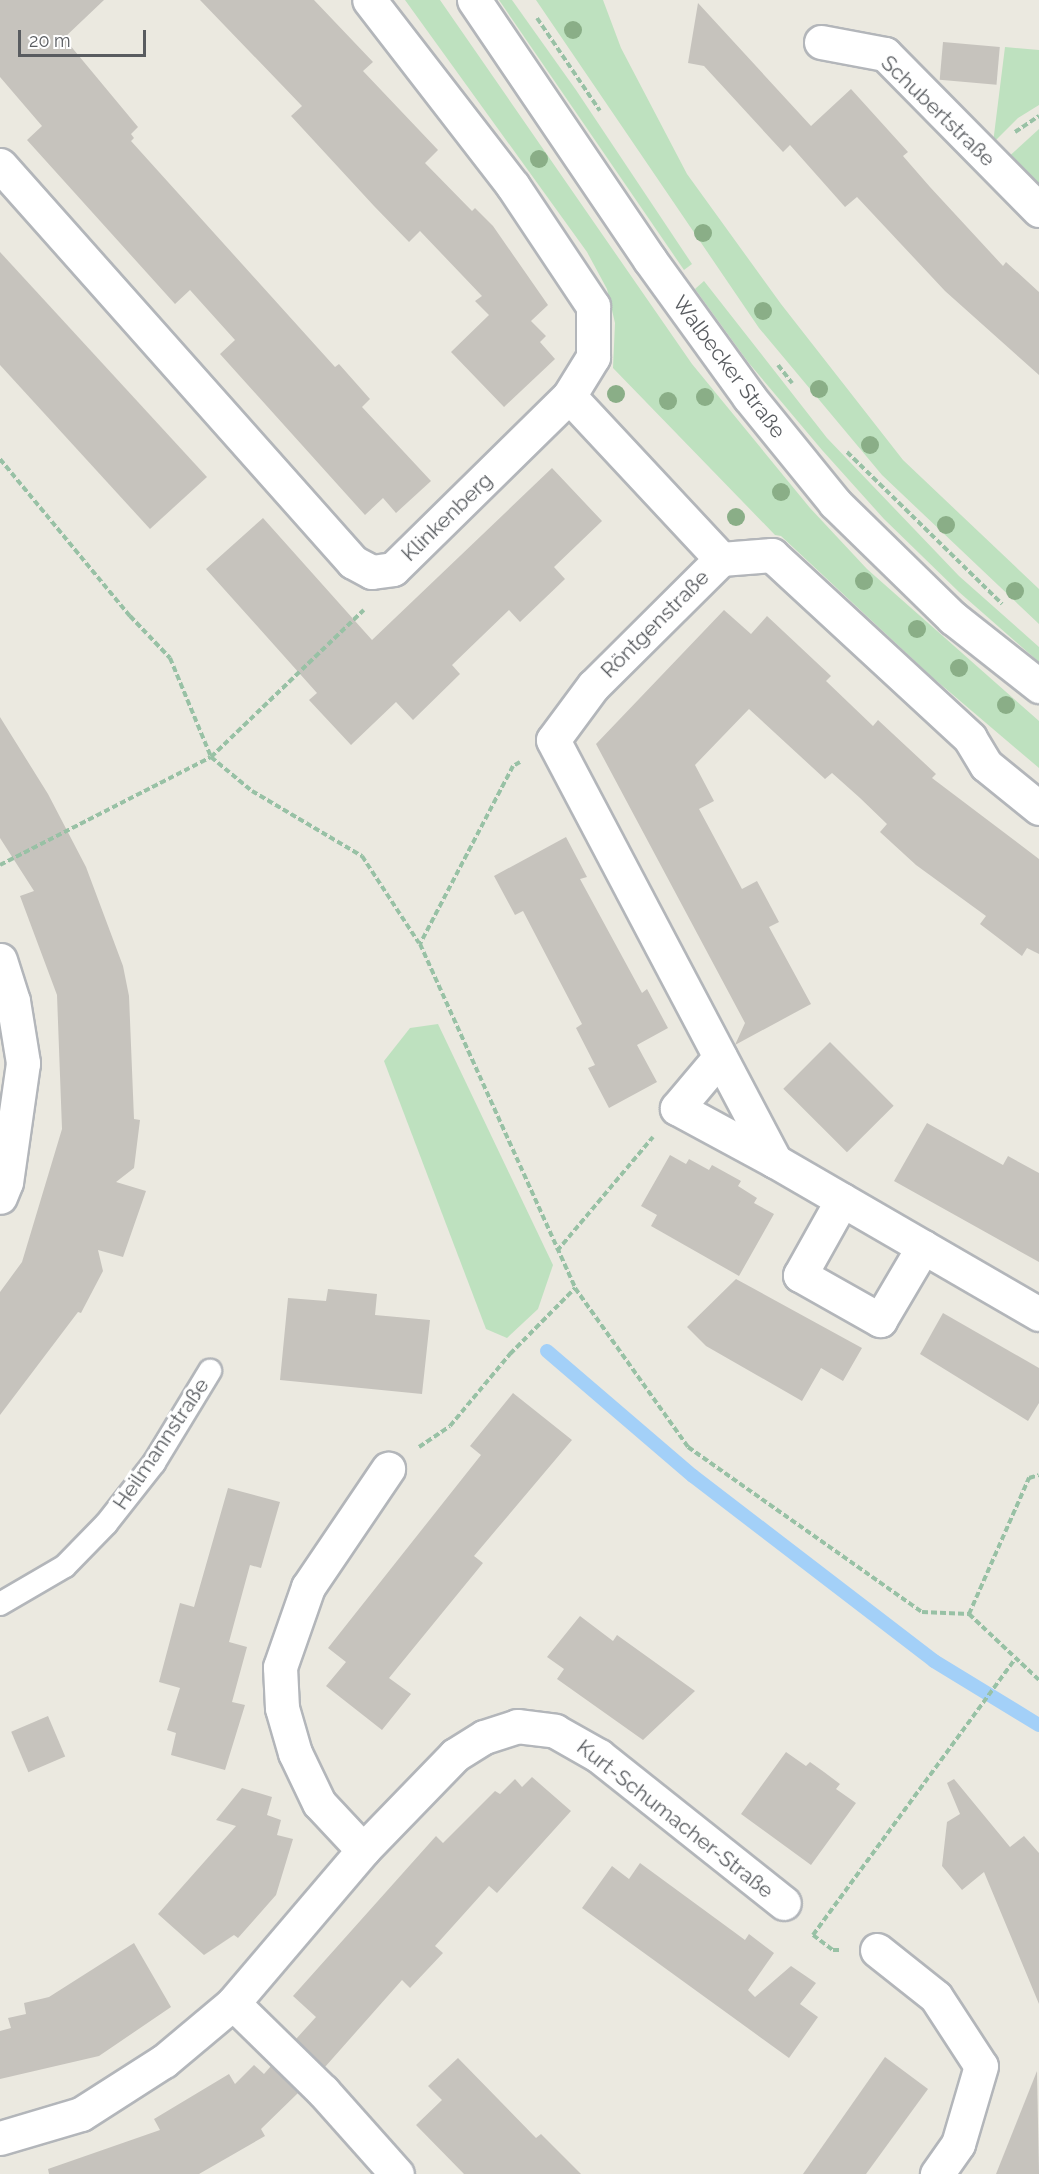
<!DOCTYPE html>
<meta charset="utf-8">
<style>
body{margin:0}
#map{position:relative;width:1039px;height:2174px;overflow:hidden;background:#ebe9e0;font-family:Raleway,sans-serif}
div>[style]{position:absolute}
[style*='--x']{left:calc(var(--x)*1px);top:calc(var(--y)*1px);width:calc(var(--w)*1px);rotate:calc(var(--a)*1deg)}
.green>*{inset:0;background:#bee1bf}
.stream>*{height:14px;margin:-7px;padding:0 7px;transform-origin:7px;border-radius:7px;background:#a3d0f8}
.building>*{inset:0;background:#c6c3bd;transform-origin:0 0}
.path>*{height:4px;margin-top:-2px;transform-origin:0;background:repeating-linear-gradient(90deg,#98c1a5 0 6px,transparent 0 9px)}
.roads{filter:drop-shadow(2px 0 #b3b6ba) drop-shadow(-2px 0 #b3b6ba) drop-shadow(0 2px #b3b6ba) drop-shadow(0 -2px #b3b6ba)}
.lane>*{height:22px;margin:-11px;padding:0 11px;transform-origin:11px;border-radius:11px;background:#fff}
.street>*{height:33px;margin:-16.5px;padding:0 16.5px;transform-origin:16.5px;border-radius:16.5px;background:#fff}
.secondary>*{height:33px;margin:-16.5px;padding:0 16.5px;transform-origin:16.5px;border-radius:16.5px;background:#fff}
.trees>*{width:18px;height:18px;margin:-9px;border-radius:50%;background:#8aae87}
span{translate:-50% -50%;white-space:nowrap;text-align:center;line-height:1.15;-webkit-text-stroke:6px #fff;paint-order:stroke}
.street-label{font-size:21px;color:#595c60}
.scale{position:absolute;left:18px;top:30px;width:128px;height:27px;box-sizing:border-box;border:3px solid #595c60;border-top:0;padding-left:8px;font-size:18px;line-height:21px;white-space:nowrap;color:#595c60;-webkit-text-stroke:4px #fff;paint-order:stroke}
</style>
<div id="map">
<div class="green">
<i style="clip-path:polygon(405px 0,440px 0,692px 364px,810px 508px,867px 569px,1039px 721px,1039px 768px,932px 677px,781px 536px,775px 535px,613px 368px,615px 323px,607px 289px,587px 252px)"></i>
<i style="clip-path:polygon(499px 0,512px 0,576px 90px,692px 264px,684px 270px)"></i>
<i style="clip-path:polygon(536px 0,603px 0,621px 48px,687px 174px,781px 304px,903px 460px,1039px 589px,1039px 624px,882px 475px,759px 328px)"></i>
<i style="clip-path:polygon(1005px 47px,1039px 50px,1039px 105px,1018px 118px,993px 143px)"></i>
<i style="clip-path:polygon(1039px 129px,1039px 192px,1005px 160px)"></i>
<i style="clip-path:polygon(704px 281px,827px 438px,959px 576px,1039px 647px,1039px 662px,959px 592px,884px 519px,822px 450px,748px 362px,695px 289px)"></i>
<i style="clip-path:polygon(438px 1024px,553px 1265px,538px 1309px,507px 1338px,486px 1329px,384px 1061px,410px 1028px)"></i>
</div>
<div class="stream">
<i style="--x:547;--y:1351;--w:192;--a:40.6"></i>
<i style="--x:693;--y:1476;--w:304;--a:37.5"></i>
<i style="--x:934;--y:1661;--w:123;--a:31.4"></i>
</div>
<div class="building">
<i style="clip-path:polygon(0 0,104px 0,64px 38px,138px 127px,131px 134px,134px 138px,131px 141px,335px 367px,339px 364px,370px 399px,362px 407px,431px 481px,396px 513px,383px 498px,365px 515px,220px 354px,235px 340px,190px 290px,175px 304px,27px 140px,42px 126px,0 77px)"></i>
<i style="clip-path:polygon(200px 0,314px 0,373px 62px,363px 71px,438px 150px,425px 163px,472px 211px,475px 208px,493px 226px,548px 305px,531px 321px,546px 336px,540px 342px,555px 359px,504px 407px,451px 352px,489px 315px,475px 301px,482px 296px,420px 231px,409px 242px,374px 206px,291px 116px,302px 106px)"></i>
<i style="clip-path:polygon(698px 3px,811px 126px,851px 89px,908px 152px,903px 156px,930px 187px,1003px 266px,1006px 262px,1039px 292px,1039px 375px,945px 291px,857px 197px,845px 207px,790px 145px,783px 152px,704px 66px,688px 63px)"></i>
<i style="left:943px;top:42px;width:57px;height:38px;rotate:5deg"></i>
<i style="clip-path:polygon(0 252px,207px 477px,150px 529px,0 365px)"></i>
<i style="clip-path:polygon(552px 468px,602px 521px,554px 567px,565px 579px,520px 622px,509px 610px,452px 665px,460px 674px,413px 720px,396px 702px,351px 745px,309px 700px,317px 693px,206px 569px,263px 518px,372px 640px)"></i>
<i style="clip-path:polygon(724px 610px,751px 634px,767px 616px,831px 676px,826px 681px,873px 726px,878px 720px,936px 774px,932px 778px,1039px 859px,1039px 954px,1027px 948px,1022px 956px,980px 924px,986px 916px,916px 865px,880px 832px,887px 824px,860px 798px,832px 773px,825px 779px,749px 709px,695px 765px,714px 801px,699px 809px,742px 889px,757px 881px,779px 922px,769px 927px,811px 1004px,735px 1045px,745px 1023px,596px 744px)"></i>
<i style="clip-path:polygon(0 717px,48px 794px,86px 867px,123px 966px,129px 996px,134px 1119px,140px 1120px,134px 1168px,116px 1182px,146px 1191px,123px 1257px,98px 1250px,103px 1271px,81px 1313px,78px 1312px,0 1415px,0 1292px,22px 1262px,62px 1129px,57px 995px,20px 896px,34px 891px,0 838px)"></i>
<i style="clip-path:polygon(566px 837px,587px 877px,580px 879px,642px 993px,647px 989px,668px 1028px,637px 1045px,657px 1082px,609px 1108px,588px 1068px,595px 1065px,576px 1028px,582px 1024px,523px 911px,515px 915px,494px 876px)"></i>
<i style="left:830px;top:1042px;width:90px;height:66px;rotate:45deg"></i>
<i style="clip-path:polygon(927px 1123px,1003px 1165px,1008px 1156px,1039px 1173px,1039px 1262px,894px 1181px)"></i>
<i style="clip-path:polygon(670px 1155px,686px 1164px,689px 1159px,709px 1170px,712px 1165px,741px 1181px,738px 1186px,757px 1198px,754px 1203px,774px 1214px,739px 1276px,651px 1226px,657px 1215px,641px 1206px)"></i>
<i style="clip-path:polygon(736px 1279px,862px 1348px,843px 1381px,821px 1368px,802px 1401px,706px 1346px,687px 1327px)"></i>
<i style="clip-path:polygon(328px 1289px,377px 1294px,375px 1315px,430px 1320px,422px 1394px,280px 1380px,288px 1298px,326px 1301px)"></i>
<i style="clip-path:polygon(943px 1313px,1039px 1368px,1039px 1403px,1028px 1421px,920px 1354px)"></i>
<i style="clip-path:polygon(513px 1393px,572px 1440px,474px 1556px,483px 1563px,389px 1678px,411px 1694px,382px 1730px,326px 1686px,346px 1662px,328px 1648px,481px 1455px,470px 1446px)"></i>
<i style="clip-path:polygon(228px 1488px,280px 1502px,261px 1568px,250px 1565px,229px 1642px,247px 1647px,232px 1702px,245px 1705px,225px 1770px,171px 1755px,176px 1733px,167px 1730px,180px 1688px,159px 1682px,180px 1603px,194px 1607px)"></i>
<i style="clip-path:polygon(580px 1616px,613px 1641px,617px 1635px,695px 1691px,643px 1740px,557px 1679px,564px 1669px,547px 1657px)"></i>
<i style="left:48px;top:1716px;width:44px;height:40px;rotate:67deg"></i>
<i style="clip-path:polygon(786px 1752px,806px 1766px,810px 1762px,824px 1772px,840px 1784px,836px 1789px,856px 1803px,811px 1865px,741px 1814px)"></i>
<i style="clip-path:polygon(532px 1777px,571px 1811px,497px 1893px,489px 1886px,435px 1946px,443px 1953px,410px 1988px,402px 1980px,325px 2067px,296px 2039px,316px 2017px,293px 1996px,436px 1836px,443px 1843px,495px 1791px,500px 1794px,515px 1779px,522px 1787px)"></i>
<i style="clip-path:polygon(954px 1779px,1010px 1847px,1024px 1836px,1039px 1853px,1039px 2004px,984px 1872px,962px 1890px,942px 1866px,947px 1822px,960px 1814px,947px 1783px)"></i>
<i style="clip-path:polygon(242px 1788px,272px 1797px,267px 1815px,281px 1820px,277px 1835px,293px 1839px,276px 1895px,238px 1938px,234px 1935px,204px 1955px,158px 1914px,236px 1826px,216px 1820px)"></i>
<i style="clip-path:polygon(640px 1863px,745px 1940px,749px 1934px,774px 1953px,748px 1990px,755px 1997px,791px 1966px,816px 1983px,800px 2004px,818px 2017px,789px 2058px,582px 1908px,612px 1866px,629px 1879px)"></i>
<i style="clip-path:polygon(134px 1943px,171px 2007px,99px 2056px,0 2079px,0 2031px,11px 2028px,8px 2018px,26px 2014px,24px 2003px,49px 1997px)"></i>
<i style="clip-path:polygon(885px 2057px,928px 2089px,866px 2174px,803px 2174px)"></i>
<i style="clip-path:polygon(458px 2058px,536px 2138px,541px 2134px,581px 2174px,464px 2174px,416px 2125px,442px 2100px,428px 2086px)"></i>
<i style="clip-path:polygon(254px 2065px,264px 2074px,271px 2066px,298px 2093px,261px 2129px,265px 2136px,199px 2174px,49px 2174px,48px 2169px,160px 2130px,154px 2119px,229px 2074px,235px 2084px)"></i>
<i style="clip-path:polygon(1037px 2071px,1039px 2174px,996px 2174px)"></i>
</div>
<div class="path">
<i style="--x:537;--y:18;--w:112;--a:55.9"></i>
<i style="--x:1015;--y:132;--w:29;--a:-34"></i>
<i style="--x:778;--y:365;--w:23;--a:52"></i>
<i style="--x:847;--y:452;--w:217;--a:44.4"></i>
<i style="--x:0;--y:459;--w:204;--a:50.4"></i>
<i style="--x:130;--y:616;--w:58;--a:46.4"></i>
<i style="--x:170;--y:658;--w:107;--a:67.5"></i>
<i style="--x:211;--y:757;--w:53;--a:39.7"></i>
<i style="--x:252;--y:791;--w:128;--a:30.6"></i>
<i style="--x:362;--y:856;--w:104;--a:56.8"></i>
<i style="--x:520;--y:762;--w:8;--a:150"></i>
<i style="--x:513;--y:766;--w:201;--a:117.6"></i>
<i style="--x:420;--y:944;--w:377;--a:65.7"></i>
<i style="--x:575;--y:1288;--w:195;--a:54.6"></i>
<i style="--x:688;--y:1447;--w:286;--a:35.2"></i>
<i style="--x:922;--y:1612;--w:47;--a:2.4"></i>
<i style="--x:969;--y:1614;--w:96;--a:43.3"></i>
<i style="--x:0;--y:865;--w:237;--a:-27.1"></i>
<i style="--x:211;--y:757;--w:212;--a:-43.9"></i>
<i style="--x:557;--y:1251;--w:149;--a:-49.9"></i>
<i style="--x:419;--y:1447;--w:37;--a:-34"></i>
<i style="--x:450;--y:1426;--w:94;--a:-50.2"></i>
<i style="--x:510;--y:1354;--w:93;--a:-45.4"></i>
<i style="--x:969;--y:1614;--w:149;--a:-66.2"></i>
<i style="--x:1029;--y:1478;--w:10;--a:-17"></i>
<i style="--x:813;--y:1935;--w:341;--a:-53.8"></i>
<i style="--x:813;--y:1935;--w:25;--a:37"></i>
<i style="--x:833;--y:1950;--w:6;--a:0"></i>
</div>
<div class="roads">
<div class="lane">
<i style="--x:0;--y:1604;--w:75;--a:-30.3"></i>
<i style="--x:65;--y:1566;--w:59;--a:-45.7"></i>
<i style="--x:106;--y:1524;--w:78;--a:-51.8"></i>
<i style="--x:154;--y:1463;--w:108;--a:-58.7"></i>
</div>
<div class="street">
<i style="--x:821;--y:42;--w:65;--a:10.6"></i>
<i style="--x:885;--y:54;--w:219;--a:45.4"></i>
<i style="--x:0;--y:165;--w:531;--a:48.36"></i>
<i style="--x:353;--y:562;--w:21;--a:28"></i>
<i style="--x:372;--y:572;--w:21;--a:-8"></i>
<i style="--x:393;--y:569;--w:247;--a:-44.5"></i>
<i style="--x:569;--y:396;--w:46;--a:-58.4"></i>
<i style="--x:593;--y:357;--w:51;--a:-90"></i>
<i style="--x:593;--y:306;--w:144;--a:-123.7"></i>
<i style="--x:513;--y:186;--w:235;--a:-127.7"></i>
<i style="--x:569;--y:396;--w:223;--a:47"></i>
<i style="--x:1039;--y:808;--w:68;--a:-140.9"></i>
<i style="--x:986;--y:765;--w:31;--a:-121"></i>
<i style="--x:970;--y:738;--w:270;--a:-137.3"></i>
<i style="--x:772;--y:555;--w:51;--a:175.5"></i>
<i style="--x:721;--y:559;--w:180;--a:135.2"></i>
<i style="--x:593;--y:686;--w:67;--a:126.5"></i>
<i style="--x:553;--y:740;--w:476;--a:62.2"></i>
<i style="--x:775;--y:1161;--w:305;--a:30.1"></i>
<i style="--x:0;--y:960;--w:43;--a:72.4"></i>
<i style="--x:13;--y:1001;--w:63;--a:80.8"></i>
<i style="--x:23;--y:1063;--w:120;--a:98.1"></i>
<i style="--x:6;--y:1182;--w:16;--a:112"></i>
<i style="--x:720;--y:1057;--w:67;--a:130.1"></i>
<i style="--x:677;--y:1108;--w:111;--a:28.4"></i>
<i style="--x:842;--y:1200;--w:86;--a:119.2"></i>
<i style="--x:800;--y:1275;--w:92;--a:29.4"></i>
<i style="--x:880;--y:1320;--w:85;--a:-59.5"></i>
<i style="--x:363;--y:1850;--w:64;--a:-133.1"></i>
<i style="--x:319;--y:1803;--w:55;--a:-115.6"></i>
<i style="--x:295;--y:1753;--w:47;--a:-106.1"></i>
<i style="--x:282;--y:1708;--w:41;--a:-92.8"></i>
<i style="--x:280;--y:1667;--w:85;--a:-70.7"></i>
<i style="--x:308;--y:1587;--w:143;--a:-55.9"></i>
<i style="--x:877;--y:1950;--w:75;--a:38.5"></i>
<i style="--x:936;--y:1997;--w:82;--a:56.9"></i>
<i style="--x:981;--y:2066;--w:81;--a:106.4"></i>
<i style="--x:958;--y:2144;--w:37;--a:125"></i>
<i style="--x:233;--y:2003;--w:126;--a:44.4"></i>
<i style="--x:323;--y:2091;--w:111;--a:48.3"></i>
<i style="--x:0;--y:2138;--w:84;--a:-16.5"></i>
<i style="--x:81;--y:2114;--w:98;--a:-32.6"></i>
<i style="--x:164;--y:2061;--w:90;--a:-40"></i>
<i style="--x:233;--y:2003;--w:201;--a:-49.6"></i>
<i style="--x:363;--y:1850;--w:132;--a:-45.9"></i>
<i style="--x:455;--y:1755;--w:34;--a:-32"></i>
<i style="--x:484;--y:1737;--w:35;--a:-18"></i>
<i style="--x:517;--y:1726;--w:38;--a:7"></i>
<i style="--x:555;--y:1731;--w:51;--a:29.6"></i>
<i style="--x:599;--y:1756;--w:236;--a:38.5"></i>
</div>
<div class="secondary">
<i style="--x:474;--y:0;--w:314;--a:55.9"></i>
<i style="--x:650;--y:260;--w:169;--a:54.1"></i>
<i style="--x:749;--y:397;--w:136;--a:50.9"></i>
<i style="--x:835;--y:503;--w:165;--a:44.3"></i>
<i style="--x:953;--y:618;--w:110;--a:38.3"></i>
</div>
</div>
<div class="trees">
<i style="left:573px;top:30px"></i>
<i style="left:539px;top:159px"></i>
<i style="left:703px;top:233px"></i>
<i style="left:763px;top:311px"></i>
<i style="left:819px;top:389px"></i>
<i style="left:616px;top:394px"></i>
<i style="left:705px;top:397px"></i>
<i style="left:668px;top:401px"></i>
<i style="left:870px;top:445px"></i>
<i style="left:781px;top:492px"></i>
<i style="left:736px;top:517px"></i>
<i style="left:946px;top:525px"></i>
<i style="left:864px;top:581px"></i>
<i style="left:1015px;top:591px"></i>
<i style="left:917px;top:629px"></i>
<i style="left:959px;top:668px"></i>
<i style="left:1006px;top:705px"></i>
</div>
<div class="street-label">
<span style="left:938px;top:111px;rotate:44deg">Schubertstraße</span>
<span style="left:729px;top:367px;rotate:53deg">Walbecker Straße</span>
<span style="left:447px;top:517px;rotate:-44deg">Klinkenberg</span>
<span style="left:655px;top:624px;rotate:-45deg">Röntgenstraße</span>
<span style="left:161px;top:1444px;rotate:-56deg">Heilmannstraße</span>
<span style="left:675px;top:1819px;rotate:38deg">Kurt-Schumacher-Straße</span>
</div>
<div class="scale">20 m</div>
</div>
